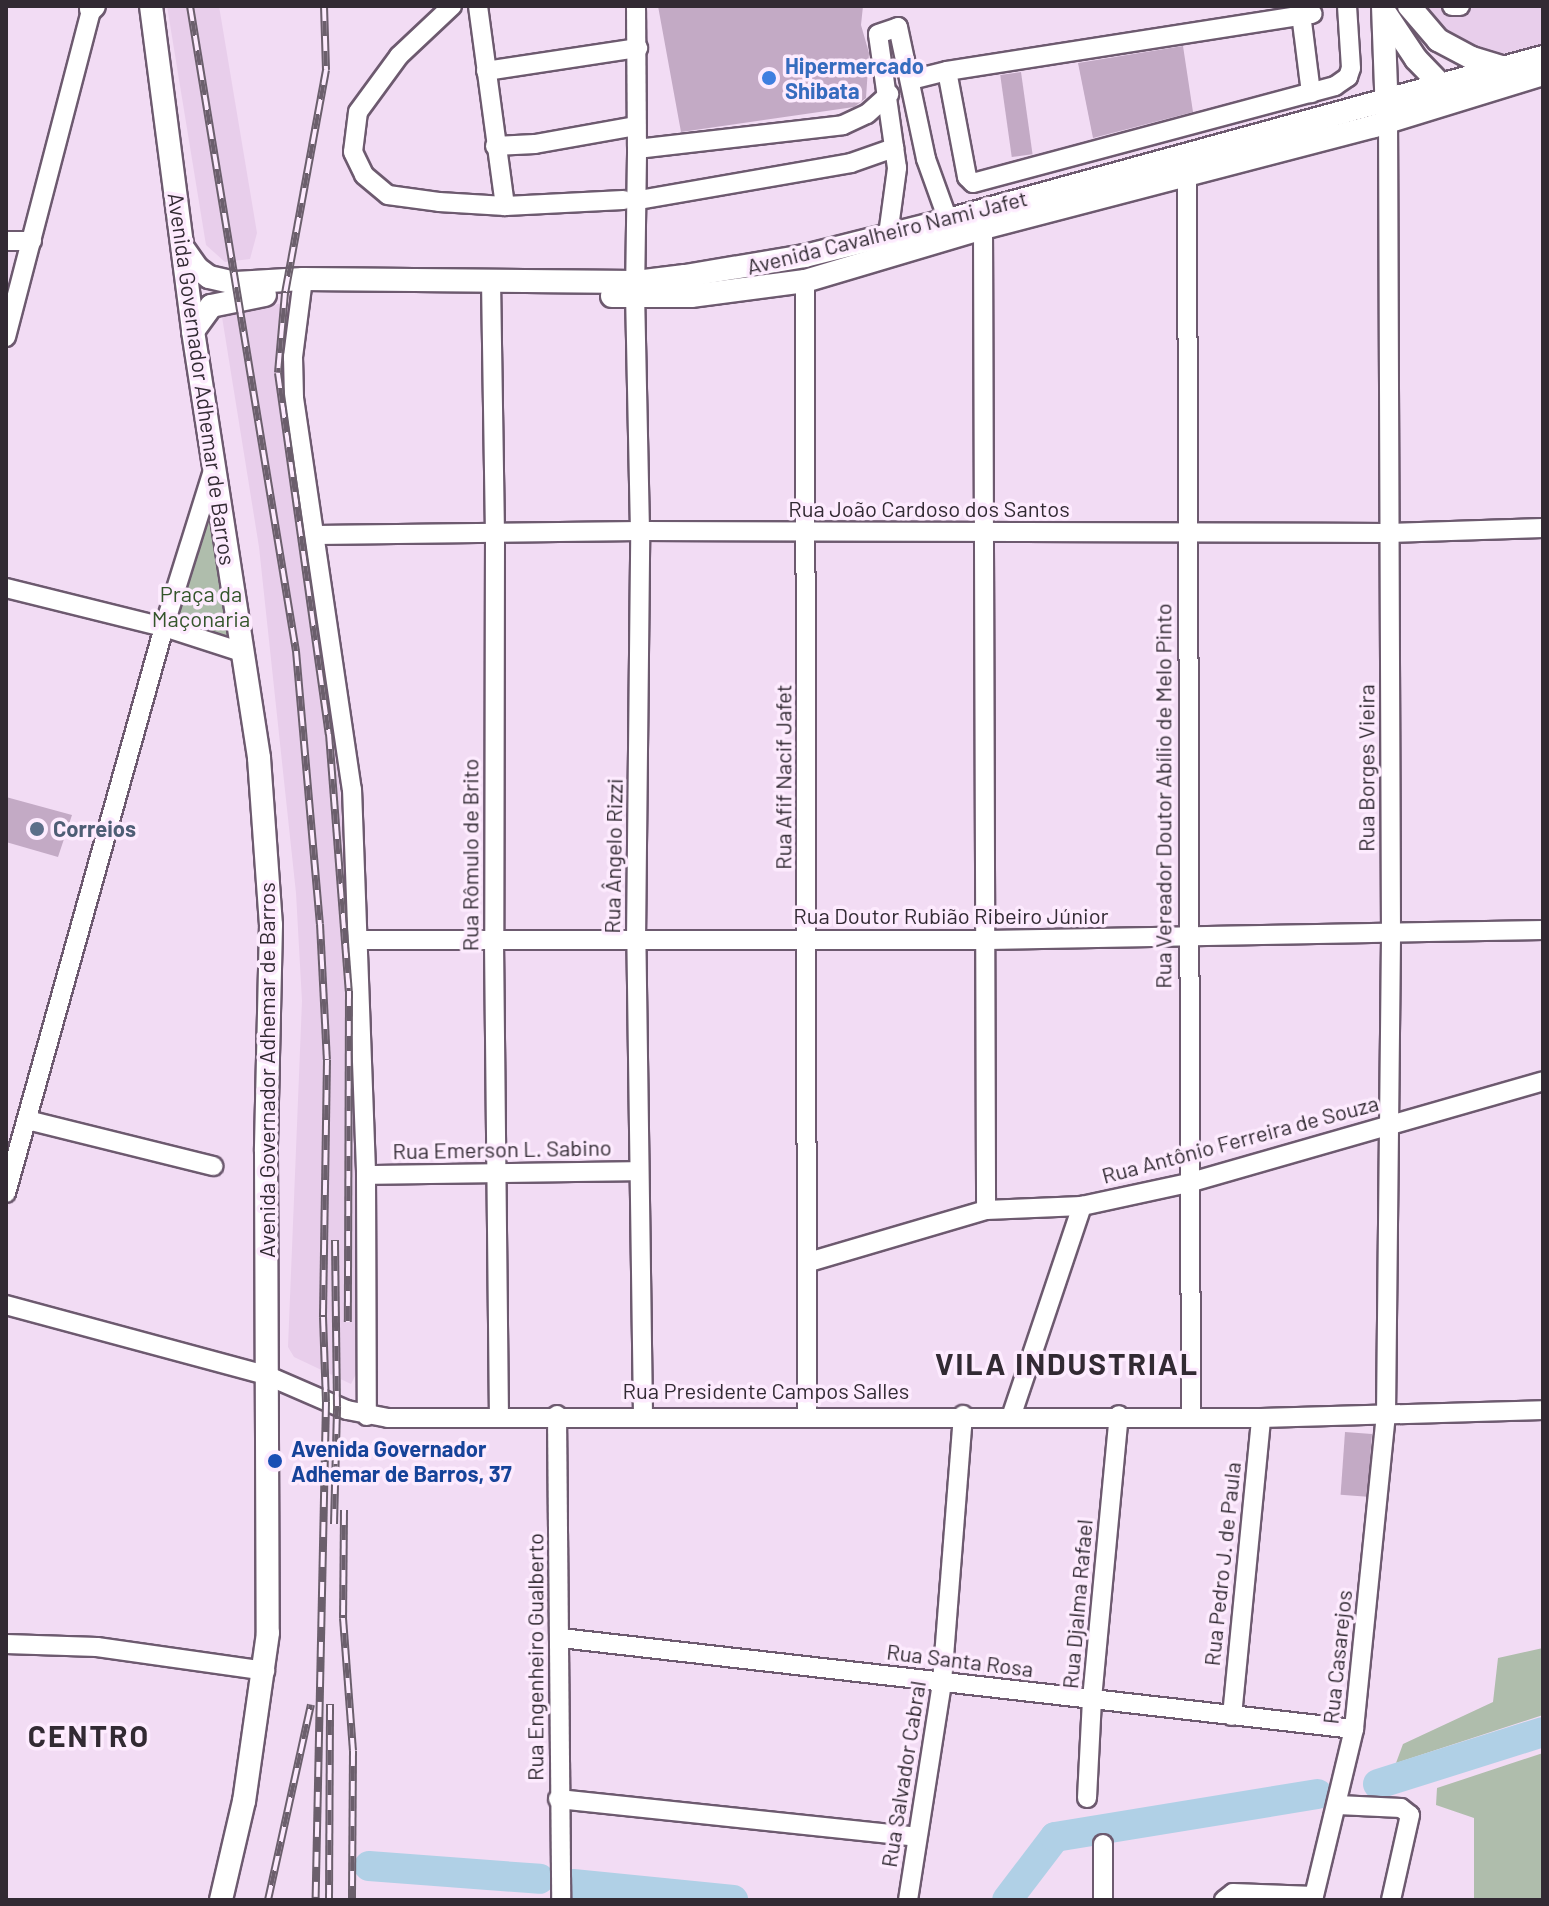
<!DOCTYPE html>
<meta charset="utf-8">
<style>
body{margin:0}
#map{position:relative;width:1549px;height:1906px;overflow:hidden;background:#f2dcf4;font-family:Barlow,sans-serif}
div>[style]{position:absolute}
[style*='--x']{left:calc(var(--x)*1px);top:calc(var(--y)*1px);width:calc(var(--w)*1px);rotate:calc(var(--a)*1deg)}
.built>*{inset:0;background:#e8ceeb}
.green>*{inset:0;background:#afbdac}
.river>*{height:30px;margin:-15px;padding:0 15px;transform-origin:15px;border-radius:15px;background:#b0d0e6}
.building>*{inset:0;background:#c3aac5;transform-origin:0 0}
.roads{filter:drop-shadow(2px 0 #6d5a6f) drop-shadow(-2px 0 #6d5a6f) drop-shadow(0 2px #6d5a6f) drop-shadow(0 -2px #6d5a6f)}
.minor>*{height:18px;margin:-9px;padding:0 9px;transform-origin:9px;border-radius:9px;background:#fff}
.major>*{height:22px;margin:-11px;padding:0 11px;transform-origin:11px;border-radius:11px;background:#fff}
.rail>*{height:8px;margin-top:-4px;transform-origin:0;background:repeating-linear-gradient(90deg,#fdebfe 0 15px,#6b5f6c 0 30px);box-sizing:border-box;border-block:2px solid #6b5f6c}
.dots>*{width:22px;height:22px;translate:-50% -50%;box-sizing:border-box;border:4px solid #fdebfe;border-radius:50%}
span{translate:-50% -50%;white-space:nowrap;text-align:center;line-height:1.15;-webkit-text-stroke:7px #fdebfe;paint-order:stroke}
.shop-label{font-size:22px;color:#366cbe;font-weight:700}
.left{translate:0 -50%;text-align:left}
.street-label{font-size:22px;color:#322a33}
.park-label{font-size:22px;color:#34552b}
.service-label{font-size:22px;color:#4e5e75;font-weight:700}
.transit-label{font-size:22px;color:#164399;font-weight:700}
.district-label{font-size:30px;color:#322a33;font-weight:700;letter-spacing:2px}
.frame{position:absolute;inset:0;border:8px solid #322a33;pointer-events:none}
</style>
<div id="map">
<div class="built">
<i style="clip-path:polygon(167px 6px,219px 6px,257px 233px,250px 259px,225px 262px,206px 245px)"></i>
<i style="clip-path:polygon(1415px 6px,1543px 6px,1543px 45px,1495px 55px,1454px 43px)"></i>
<i style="clip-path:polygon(291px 301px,285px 371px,334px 715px,354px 980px,358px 1370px,351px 1384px,294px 1357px,288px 1347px,302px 1001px,296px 893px,259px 547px,222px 317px)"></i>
</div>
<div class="green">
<i style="clip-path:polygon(210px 514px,230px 638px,171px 621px)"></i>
<i style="clip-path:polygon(1543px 1648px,1543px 1715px,1396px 1763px,1403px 1744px,1493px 1702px,1498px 1658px)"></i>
<i style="clip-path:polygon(1543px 1753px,1543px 1900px,1474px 1900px,1474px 1818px,1436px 1805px,1437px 1788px)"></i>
</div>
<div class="river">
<i style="--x:1378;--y:1784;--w:173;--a:-17.5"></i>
<i style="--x:369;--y:1866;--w:171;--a:4.3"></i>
<i style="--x:573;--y:1884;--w:161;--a:5.7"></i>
<i style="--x:1007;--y:1900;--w:79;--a:-52.7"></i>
<i style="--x:1055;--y:1837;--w:266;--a:-9.3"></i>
</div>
<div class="building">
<i style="clip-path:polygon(658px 6px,863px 6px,861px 25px,869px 53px,866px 98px,854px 107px,681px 132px)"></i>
<i style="clip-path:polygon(1183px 46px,1193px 112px,1093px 138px,1078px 63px)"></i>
<i style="left:1021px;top:72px;width:83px;height:21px;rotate:82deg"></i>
<i style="clip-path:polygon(6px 797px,72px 815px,58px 857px,6px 842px)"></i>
<i style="left:1345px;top:1432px;width:27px;height:63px;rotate:4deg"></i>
</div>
<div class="roads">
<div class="minor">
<i style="--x:452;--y:6;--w:73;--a:136.7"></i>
<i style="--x:399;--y:56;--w:69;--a:126.2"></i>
<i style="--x:358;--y:112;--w:40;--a:97.1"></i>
<i style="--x:353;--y:152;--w:25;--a:64"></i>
<i style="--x:364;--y:175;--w:31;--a:40"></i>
<i style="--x:388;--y:195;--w:51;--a:7.8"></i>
<i style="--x:439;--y:202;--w:66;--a:3.5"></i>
<i style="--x:505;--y:206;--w:119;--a:-2.9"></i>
<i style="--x:478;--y:6;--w:202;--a:82.3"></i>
<i style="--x:636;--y:6;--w:143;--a:89.6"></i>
<i style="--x:1300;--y:6;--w:88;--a:82.8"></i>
<i style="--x:1452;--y:6;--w:8;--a:0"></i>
<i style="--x:486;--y:71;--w:154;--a:-8.6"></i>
<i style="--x:947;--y:71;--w:108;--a:79.3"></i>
<i style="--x:967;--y:177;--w:8;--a:45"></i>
<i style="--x:973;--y:183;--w:375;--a:-15"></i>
<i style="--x:1335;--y:86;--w:16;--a:-35"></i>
<i style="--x:1348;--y:77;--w:9;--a:-72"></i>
<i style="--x:1351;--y:68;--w:62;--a:-93.7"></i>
<i style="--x:911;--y:80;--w:37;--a:-14"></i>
<i style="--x:947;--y:71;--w:370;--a:-8.9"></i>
<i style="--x:495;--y:146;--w:40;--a:-2.9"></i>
<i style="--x:535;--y:144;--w:103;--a:-10.1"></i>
<i style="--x:1187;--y:176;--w:1241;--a:89.82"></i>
<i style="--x:639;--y:200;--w:215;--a:-9.9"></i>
<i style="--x:851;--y:163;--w:46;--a:-19.2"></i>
<i style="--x:980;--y:217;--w:11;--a:75"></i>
<i style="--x:983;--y:228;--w:982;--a:89.82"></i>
<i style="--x:888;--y:235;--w:68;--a:-82.3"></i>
<i style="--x:897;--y:168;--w:135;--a:-98.1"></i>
<i style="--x:878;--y:34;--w:21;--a:-19"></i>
<i style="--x:898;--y:27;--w:135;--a:78"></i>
<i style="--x:926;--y:159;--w:65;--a:70.2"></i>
<i style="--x:6;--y:241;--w:26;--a:0"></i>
<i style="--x:303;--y:279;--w:79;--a:97.3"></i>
<i style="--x:293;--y:357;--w:41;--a:88.6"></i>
<i style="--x:294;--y:398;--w:395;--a:81.6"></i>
<i style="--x:352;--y:789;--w:386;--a:87.9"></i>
<i style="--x:366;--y:1175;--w:241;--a:89.8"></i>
<i style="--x:491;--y:280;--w:254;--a:89.1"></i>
<i style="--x:495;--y:534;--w:408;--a:90.1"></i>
<i style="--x:494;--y:942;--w:474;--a:89.4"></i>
<i style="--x:805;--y:281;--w:1135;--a:89.9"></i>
<i style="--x:6;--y:337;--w:342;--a:-75.4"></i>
<i style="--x:316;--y:535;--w:324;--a:-0.7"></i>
<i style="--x:640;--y:531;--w:749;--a:0.15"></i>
<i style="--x:1389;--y:533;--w:154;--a:-1.9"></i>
<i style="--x:6;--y:588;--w:163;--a:13.9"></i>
<i style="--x:164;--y:627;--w:82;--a:17.8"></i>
<i style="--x:359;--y:940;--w:628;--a:0"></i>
<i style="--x:987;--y:940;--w:556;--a:-1.03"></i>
<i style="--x:27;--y:1120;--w:192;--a:13.9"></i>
<i style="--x:366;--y:1175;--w:273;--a:-0.8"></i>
<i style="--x:6;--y:1193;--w:588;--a:-74.4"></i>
<i style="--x:164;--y:627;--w:164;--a:-72.6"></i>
<i style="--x:809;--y:1262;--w:184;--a:-16.4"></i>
<i style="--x:986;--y:1210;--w:96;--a:-2.4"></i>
<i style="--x:1082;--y:1206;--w:108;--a:-12.2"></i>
<i style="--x:1188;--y:1183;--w:369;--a:-16"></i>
<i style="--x:6;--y:1305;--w:269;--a:15.1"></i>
<i style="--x:266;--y:1375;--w:88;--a:23.4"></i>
<i style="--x:347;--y:1410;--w:42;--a:11"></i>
<i style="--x:388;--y:1418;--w:873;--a:0"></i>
<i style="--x:1261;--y:1418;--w:282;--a:-1.6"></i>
<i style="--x:557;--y:1415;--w:485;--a:89.5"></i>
<i style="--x:643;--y:1415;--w:474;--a:-90.8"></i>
<i style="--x:636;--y:941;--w:410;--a:-89.4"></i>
<i style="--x:640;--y:531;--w:234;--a:-91.2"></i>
<i style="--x:635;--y:297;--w:148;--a:-89.2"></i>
<i style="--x:637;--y:149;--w:207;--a:-6.6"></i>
<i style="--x:843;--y:125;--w:26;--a:-25"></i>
<i style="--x:867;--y:114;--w:30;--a:-42"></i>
<i style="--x:1011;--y:1417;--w:223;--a:-71.4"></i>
<i style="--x:561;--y:1638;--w:798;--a:6.55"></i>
<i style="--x:6;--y:1644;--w:91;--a:1.9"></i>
<i style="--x:97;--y:1647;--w:170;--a:8.1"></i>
<i style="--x:1232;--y:1716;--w:299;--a:-84.4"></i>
<i style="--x:1087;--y:1798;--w:99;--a:-87.1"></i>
<i style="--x:1092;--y:1699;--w:285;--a:-84.6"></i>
<i style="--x:558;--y:1799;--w:361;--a:6"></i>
<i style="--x:1338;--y:1805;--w:63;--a:2.7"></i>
<i style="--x:1401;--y:1808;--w:11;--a:38"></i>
<i style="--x:1410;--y:1815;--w:87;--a:102.6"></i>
<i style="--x:1103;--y:1844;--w:56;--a:90"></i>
<i style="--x:908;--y:1900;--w:221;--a:-81.1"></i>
<i style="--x:942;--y:1682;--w:268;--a:-85.5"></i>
<i style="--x:1224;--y:1900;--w:11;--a:-38"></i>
<i style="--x:1233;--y:1893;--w:81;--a:2.1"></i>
<i style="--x:1313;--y:1900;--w:176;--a:-76.5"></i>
<i style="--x:1354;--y:1729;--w:316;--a:-84.2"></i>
<i style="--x:1386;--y:1415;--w:482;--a:-89.4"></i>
<i style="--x:1391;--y:933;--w:811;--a:-90.21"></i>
</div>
<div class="major">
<i style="--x:151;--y:6;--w:328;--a:82.6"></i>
<i style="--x:193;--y:331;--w:432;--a:81.2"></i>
<i style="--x:259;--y:758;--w:167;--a:85.9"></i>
<i style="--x:271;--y:925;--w:226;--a:91.3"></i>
<i style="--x:266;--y:1151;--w:482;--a:89.8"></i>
<i style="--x:268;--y:1633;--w:170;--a:98.1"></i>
<i style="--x:244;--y:1801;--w:102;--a:103.1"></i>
<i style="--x:1383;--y:6;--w:107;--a:87.9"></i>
<i style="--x:1409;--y:6;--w:45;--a:49.5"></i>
<i style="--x:1438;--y:40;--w:38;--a:28"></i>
<i style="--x:1472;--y:58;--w:30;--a:17"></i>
<i style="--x:91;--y:9;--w:4;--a:-45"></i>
<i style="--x:1386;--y:14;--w:54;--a:56.3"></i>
<i style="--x:1416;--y:59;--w:43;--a:45.9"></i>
<i style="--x:183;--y:248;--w:24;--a:55"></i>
<i style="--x:197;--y:268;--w:15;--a:37"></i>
<i style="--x:209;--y:277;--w:28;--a:13"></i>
<i style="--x:236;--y:283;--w:67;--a:-3.4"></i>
<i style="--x:303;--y:279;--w:333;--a:0.5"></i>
<i style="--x:636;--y:282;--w:49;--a:-7"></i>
<i style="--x:685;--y:276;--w:122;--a:-9.5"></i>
<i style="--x:805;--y:256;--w:147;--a:-14.1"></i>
<i style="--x:948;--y:220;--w:617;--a:-15.32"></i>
<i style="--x:612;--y:296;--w:79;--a:0"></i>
<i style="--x:691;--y:296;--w:115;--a:-7.5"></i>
<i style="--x:805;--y:281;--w:186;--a:-16.6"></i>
<i style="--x:983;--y:228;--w:404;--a:-14.6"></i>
<i style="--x:1374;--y:126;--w:177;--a:-17.1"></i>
<i style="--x:193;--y:331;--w:31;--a:-54"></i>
<i style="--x:211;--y:306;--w:55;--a:-11.5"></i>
</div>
</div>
<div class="rail">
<i style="--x:190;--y:6;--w:654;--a:80.67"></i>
<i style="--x:296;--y:651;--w:274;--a:85"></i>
<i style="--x:320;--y:924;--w:136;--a:87.1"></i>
<i style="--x:327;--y:1060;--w:257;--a:90.9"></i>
<i style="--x:323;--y:1317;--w:85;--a:88"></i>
<i style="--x:326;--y:1402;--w:498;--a:91.2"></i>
<i style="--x:324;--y:6;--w:64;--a:88.2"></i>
<i style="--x:326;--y:70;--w:227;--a:100.4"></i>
<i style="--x:285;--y:293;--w:80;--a:95"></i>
<i style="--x:278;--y:373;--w:365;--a:82"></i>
<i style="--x:329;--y:734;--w:258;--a:85.6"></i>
<i style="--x:349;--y:991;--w:331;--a:90.2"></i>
<i style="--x:344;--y:1510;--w:108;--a:90.5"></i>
<i style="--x:343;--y:1618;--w:133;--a:85.7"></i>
<i style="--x:353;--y:1751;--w:149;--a:90.4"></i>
<i style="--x:334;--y:1524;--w:118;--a:-88.5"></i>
<i style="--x:337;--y:1406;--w:166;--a:-90.7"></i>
<i style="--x:268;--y:1900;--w:200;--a:-77.6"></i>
<i style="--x:329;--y:1900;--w:196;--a:-89.7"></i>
</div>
<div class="dots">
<i style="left:769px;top:78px;background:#3f7fe0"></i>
<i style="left:37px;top:829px;background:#5c6f8a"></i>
<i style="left:275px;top:1461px;background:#1a4fb4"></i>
</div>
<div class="shop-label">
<span class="left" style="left:785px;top:78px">Hipermercado<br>Shibata</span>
</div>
<div class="street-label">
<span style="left:887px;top:232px;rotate:-14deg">Avenida Cavalheiro Nami Jafet</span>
<span style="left:202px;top:379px;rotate:82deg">Avenida Governador Adhemar de Barros</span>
<span style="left:929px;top:509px">Rua João Cardoso dos Santos</span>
<span style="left:1366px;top:768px;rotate:-90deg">Rua Borges Vieira</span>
<span style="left:783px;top:777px;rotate:-90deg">Rua Afif Nacif Jafet</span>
<span style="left:1163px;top:796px;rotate:-90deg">Rua Vereador Doutor Abílio de Melo Pinto</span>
<span style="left:470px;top:855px;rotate:-90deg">Rua Rômulo de Brito</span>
<span style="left:613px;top:856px;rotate:-89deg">Rua Ângelo Rizzi</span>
<span style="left:951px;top:916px">Rua Doutor Rubião Ribeiro Júnior</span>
<span style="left:267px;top:1070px;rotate:-90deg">Avenida Governador Adhemar de Barros</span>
<span style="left:1240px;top:1139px;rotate:-15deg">Rua Antônio Ferreira de Souza</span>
<span style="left:502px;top:1149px;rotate:-1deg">Rua Emerson L. Sabino</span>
<span style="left:766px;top:1391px">Rua Presidente Campos Salles</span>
<span style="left:1222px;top:1564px;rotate:-84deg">Rua Pedro J. de Paula</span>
<span style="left:1077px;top:1604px;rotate:-85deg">Rua Djalma Rafael</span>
<span style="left:535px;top:1657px;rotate:-90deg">Rua Engenheiro Gualberto</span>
<span style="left:1337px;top:1657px;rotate:-84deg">Rua Casarejos</span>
<span style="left:960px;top:1660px;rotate:7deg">Rua Santa Rosa</span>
<span style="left:903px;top:1774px;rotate:-81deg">Rua Salvador Cabral</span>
</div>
<div class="park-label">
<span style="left:201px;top:606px">Praça da<br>Maçonaria</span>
</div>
<div class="service-label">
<span class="left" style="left:53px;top:829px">Correios</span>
</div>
<div class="transit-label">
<span class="left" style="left:291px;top:1461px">Avenida Governador<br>Adhemar de Barros, 37</span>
</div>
<div class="district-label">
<span style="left:1067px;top:1363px">VILA INDUSTRIAL</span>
<span style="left:89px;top:1735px">CENTRO</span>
</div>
<div class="frame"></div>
</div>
